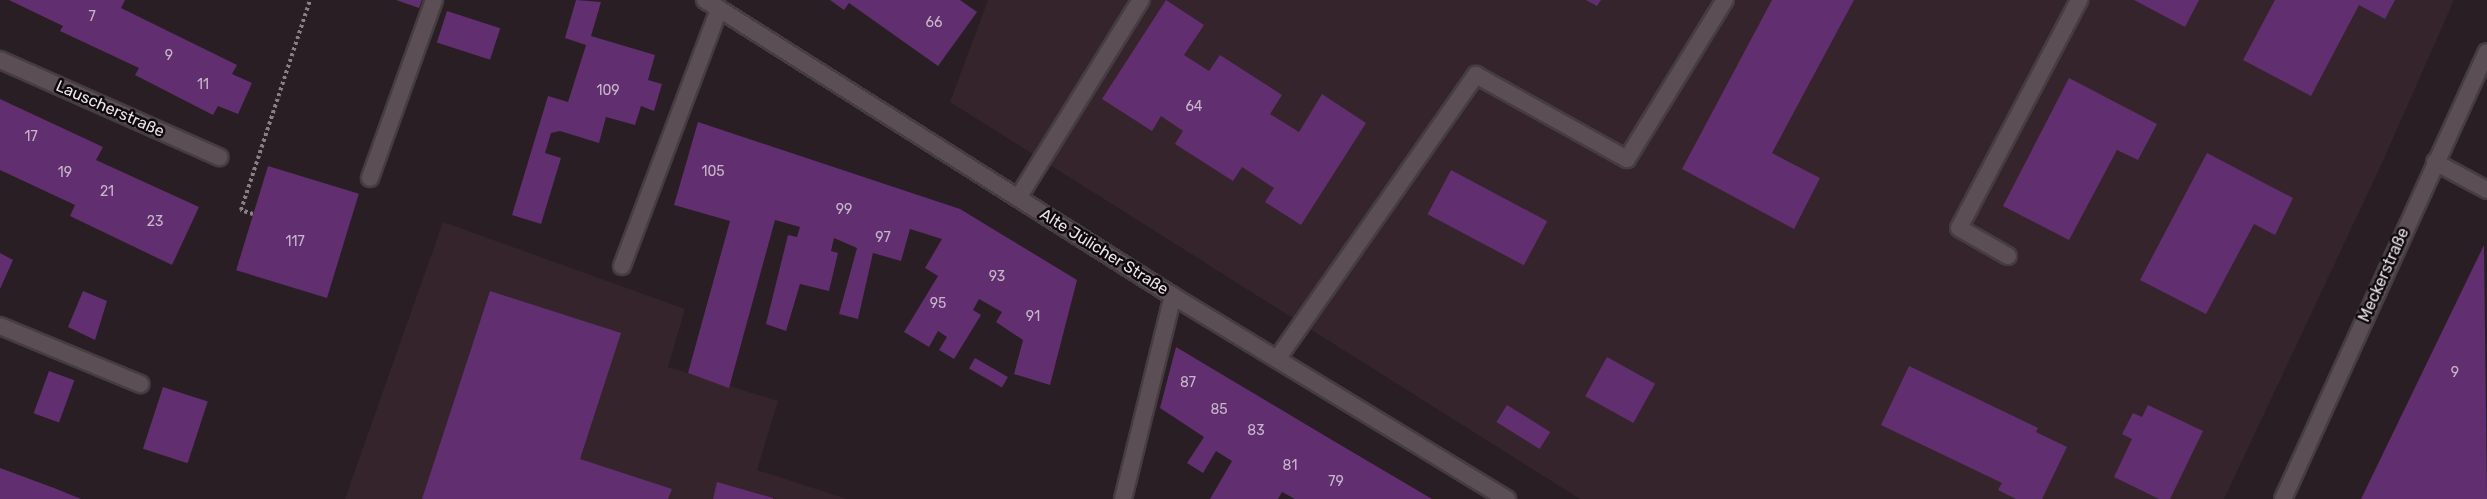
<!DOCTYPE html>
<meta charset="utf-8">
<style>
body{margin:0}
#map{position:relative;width:2487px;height:499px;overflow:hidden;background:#291e23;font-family:Rubik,sans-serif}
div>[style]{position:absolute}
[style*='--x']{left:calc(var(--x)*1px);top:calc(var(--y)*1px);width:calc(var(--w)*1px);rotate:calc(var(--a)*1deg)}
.built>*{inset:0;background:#35242c}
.building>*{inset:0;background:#612e70;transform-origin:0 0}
.path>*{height:4px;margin-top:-2px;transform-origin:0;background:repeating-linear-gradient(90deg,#897f84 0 3px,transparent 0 6px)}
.roads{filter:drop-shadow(2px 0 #453d41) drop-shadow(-2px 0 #453d41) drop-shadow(0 2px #453d41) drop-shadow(0 -2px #453d41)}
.service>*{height:16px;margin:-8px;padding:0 8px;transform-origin:8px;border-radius:8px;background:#5b4e54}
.minor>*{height:16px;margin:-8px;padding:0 8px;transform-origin:8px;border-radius:8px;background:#5b4e54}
span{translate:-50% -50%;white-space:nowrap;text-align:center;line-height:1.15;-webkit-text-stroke:5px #0e090c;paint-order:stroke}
.number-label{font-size:14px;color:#c8b6c9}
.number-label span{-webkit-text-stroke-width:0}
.street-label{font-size:16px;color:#ebe3e7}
</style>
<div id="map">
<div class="built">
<i style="clip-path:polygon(988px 0,2454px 0,2382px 163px,2224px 499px,1580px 499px,950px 102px)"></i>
<i style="clip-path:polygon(443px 222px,685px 309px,668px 367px,778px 401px,757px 470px,847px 499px,345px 499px)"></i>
</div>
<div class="building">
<i style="clip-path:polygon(9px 0,125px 0,121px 8px,237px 65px,232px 74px,252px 83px,238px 114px,218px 106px,213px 115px,135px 75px,139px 68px,60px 31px,63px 26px)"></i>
<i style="clip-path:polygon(396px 0,422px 0,419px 8px)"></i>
<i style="clip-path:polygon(576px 0,601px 2px,591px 36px,655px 55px,648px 80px,662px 84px,654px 111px,641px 106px,635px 125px,606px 117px,599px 143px,560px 131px,551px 133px,545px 153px,561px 158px,541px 224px,512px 215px,548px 96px,568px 102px,586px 45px,565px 38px)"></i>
<i style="clip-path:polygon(830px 0,960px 0,977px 12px,938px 66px,849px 3px,844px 10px)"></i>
<i style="clip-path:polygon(1166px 0,1204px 25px,1184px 55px,1209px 71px,1220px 55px,1282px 95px,1270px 114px,1299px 132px,1322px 94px,1366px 123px,1301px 225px,1265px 202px,1274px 188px,1242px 167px,1233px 181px,1175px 144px,1183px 131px,1161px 116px,1152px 131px,1102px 99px)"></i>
<i style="clip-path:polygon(1586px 0,1601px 0,1597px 6px)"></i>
<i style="clip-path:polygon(1772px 0,1854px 0,1772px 153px,1820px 178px,1794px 229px,1682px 169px)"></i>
<i style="clip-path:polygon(2134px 0,2199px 0,2185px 27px)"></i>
<i style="clip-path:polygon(2275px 0,2395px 0,2385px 19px,2359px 5px,2311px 96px,2243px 60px)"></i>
<i style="left:447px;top:11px;width:56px;height:33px;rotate:18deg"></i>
<i style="clip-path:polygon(2069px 78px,2157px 124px,2138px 160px,2117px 150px,2069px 240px,2003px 206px)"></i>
<i style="clip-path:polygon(0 99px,103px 147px,96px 160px,199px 207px,172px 265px,70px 216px,75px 205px,0 170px)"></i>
<i style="clip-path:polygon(698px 122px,960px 209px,1077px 280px,1050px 385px,1014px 374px,1023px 340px,996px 322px,1002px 312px,979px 299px,973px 310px,981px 315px,954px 359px,939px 350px,947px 337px,938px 331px,929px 347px,904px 332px,938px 276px,925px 268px,942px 239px,910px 229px,901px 261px,873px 253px,858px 319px,839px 314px,857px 248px,834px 238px,831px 251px,838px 253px,829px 291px,800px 284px,786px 331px,766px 324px,788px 235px,797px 237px,800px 227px,775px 220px,729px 388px,688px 373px,730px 221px,674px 205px)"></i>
<i style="clip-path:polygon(2207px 153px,2293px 198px,2275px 235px,2254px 224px,2206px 314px,2140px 280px)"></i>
<i style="left:268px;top:166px;width:95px;height:109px;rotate:17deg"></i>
<i style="left:1451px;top:170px;width:109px;height:50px;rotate:28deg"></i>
<i style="clip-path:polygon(2484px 245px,2487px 499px,2361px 499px)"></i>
<i style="clip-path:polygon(0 253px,13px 260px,0 289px)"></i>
<i style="clip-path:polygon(83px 291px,107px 301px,95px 340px,68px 327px)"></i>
<i style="clip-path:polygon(490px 291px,621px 333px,580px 459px,672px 489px,668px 499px,422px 499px)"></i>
<i style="clip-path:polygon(1176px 347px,1332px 440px,1432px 499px,1295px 499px,1282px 492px,1278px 499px,1210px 499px,1232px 461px,1216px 451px,1203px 473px,1187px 463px,1204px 437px,1160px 408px)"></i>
<i style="left:1607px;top:357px;width:55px;height:45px;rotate:29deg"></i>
<i style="left:975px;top:358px;width:38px;height:12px;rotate:30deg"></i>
<i style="clip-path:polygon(1909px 366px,2038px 428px,2036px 432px,2067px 447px,2042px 499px,2016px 499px,1998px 490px,2002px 483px,1881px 425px)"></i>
<i style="left:49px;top:371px;width:27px;height:45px;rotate:20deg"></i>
<i style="left:163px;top:387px;width:47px;height:65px;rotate:18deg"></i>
<i style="left:1507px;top:405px;width:51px;height:20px;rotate:32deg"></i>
<i style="clip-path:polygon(2148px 405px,2203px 431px,2170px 499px,2159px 499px,2114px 477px,2132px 439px,2122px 434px,2133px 413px,2142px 417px)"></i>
<i style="clip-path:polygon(0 468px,54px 488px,81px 499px,0 499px)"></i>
<i style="clip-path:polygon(717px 482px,773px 498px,773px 499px,713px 499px)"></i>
</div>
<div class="path">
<i style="--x:253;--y:214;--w:13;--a:-162"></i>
<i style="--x:241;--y:210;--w:221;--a:-71.8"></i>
</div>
<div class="roads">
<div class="service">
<i style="--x:370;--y:178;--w:189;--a:-70.2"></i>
<i style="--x:1018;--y:198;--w:233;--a:-58.2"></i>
<i style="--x:2008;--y:256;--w:56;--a:-150.3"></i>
<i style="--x:1959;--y:228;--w:258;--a:-62.2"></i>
<i style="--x:622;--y:266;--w:275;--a:-69.3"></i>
<i style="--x:1277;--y:359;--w:347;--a:-55"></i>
<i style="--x:1476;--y:75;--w:173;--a:29.1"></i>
<i style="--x:1627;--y:159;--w:187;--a:-58.4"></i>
<i style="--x:1123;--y:499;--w:209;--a:-76.2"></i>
</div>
<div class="minor">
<i style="--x:705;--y:0;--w:554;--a:32.31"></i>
<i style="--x:1173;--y:296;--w:391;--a:31.3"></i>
<i style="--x:0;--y:60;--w:240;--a:23.9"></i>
<i style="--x:2435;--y:162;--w:59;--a:28.3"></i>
<i style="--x:0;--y:326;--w:152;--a:22.5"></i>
<i style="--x:2283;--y:499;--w:491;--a:-65.5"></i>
</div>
</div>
<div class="number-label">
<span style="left:92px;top:17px">7</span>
<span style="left:934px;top:23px">66</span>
<span style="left:169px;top:56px">9</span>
<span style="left:203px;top:85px">11</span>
<span style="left:608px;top:91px">109</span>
<span style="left:1194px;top:107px">64</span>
<span style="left:31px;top:137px">17</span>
<span style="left:713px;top:172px">105</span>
<span style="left:65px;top:173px">19</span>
<span style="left:107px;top:192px">21</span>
<span style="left:844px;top:210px">99</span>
<span style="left:155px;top:222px">23</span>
<span style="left:883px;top:238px">97</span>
<span style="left:295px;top:242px">117</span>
<span style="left:997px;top:277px">93</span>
<span style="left:938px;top:304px">95</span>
<span style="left:1033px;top:317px">91</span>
<span style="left:2455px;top:373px">9</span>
<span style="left:1188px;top:383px">87</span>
<span style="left:1219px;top:410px">85</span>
<span style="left:1256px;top:431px">83</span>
<span style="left:1290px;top:466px">81</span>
<span style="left:1336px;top:482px">79</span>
</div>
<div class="street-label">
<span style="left:110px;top:109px;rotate:24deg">Lauscherstraße</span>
<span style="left:1104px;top:252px;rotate:32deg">Alte Jülicher Straße</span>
<span style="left:2384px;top:275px;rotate:-66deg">Meckerstraße</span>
</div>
</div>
